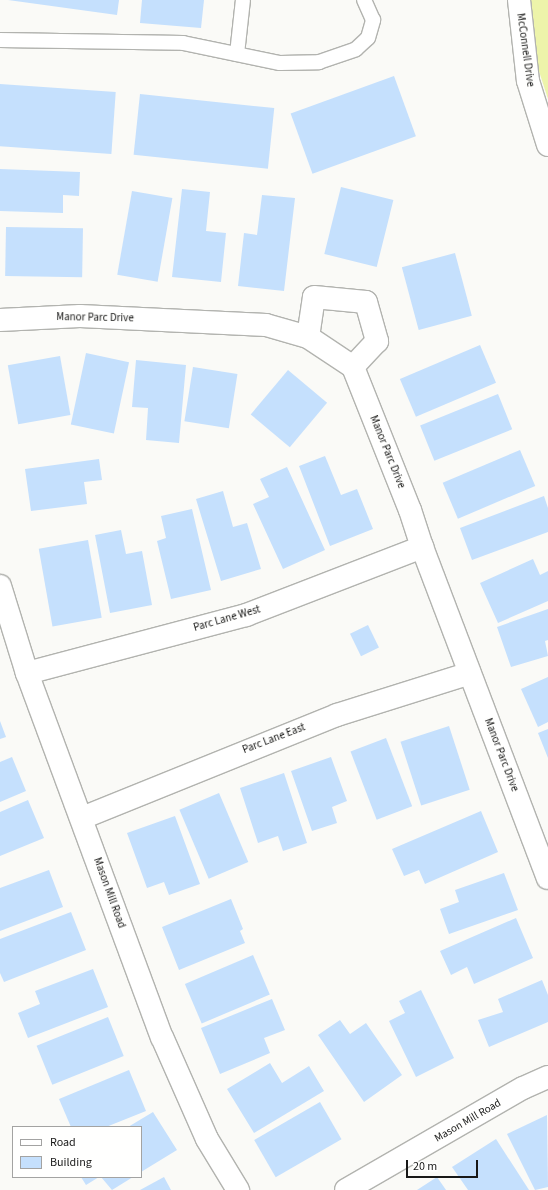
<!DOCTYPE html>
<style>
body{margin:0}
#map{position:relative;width:548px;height:1190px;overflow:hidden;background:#fafaf7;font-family:"Source Sans 3",sans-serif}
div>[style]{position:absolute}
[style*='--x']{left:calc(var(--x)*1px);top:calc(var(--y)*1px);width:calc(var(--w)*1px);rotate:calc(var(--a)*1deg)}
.green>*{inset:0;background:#edf4aa}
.building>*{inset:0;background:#c5e0fd;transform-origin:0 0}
.roads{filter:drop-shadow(1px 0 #b2b3af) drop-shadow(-1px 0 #b2b3af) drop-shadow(0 1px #b2b3af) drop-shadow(0 -1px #b2b3af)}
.lane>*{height:14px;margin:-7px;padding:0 7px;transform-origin:7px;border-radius:7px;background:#fff}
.street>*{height:22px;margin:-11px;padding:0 11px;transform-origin:11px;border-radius:11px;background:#fff}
span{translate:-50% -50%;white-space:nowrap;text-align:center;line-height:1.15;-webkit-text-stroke:3px #fffffe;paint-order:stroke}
.street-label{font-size:11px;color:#181817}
.legend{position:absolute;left:12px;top:1126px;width:130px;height:52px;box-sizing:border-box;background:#fffffe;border:1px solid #a3a3a2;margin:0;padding:5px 7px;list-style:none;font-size:12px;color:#181817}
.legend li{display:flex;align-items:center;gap:8px;height:20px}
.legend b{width:20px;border:1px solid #a3a3a2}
.scale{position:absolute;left:406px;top:1160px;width:72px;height:18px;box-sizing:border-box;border:2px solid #181817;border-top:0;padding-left:5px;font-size:12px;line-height:14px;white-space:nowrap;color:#181817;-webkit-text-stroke:3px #fffffe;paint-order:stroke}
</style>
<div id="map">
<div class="green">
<i style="clip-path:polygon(516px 0,548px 0,548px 99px)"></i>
</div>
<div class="building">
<i style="clip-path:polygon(8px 0,119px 0,117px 15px)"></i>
<i style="clip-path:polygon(142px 0,204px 0,201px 28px,140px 23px)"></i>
<i style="left:394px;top:76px;width:64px;height:110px;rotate:70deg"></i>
<i style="left:0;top:84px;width:116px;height:62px;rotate:4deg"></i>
<i style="left:140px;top:94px;width:135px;height:61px;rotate:6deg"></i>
<i style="clip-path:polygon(0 169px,80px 172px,79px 196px,63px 195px,63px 213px,0 211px)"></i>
<i style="left:341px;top:187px;width:54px;height:69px;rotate:14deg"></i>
<i style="clip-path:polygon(182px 189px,210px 192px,206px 231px,226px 233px,221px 282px,172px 277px)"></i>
<i style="left:132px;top:191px;width:41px;height:85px;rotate:10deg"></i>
<i style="clip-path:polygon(262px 195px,295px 198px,284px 291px,238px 286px,244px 233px,257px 235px)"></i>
<i style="left:6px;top:227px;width:77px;height:49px;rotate:1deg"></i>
<i style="left:455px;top:253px;width:65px;height:55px;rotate:75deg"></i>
<i style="left:480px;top:345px;width:41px;height:87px;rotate:67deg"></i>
<i style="left:86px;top:353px;width:44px;height:73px;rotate:12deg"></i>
<i style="left:60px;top:356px;width:60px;height:53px;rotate:80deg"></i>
<i style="clip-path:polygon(136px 360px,186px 365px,179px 443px,146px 440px,148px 408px,132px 407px)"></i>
<i style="left:193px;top:367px;width:45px;height:55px;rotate:9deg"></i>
<i style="left:288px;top:370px;width:51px;height:58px;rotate:40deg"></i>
<i style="left:498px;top:394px;width:38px;height:84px;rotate:68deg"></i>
<i style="left:520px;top:450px;width:39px;height:84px;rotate:67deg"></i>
<i style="clip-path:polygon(325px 456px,341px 495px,357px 489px,373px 529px,330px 546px,299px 466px)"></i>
<i style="clip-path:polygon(99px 459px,102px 480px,84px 482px,87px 504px,31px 511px,25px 469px)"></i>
<i style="clip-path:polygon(287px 467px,325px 550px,283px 569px,253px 504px,269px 497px,260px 479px)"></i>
<i style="clip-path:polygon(223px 491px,233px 527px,247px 523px,261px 569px,221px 581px,196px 499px)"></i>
<i style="clip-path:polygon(544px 496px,548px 508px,548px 532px,472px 560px,460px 528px)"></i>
<i style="clip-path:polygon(192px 509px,211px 590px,171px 599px,157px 541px,166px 538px,161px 516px)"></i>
<i style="clip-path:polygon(121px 530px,126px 554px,142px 551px,152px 605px,110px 613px,95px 535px)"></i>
<i style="left:88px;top:540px;width:79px;height:50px;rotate:80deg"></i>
<i style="clip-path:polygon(533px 559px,540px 575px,548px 571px,548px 601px,498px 623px,480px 583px)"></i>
<i style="clip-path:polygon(548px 609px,548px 640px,545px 641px,548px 656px,511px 667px,497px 627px)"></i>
<i style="left:368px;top:625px;width:25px;height:20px;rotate:64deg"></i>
<i style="clip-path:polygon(548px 677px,548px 722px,538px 727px,521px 689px)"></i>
<i style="clip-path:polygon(0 721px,6px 737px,0 739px)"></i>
<i style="left:449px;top:726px;width:67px;height:51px;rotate:72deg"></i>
<i style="clip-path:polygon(548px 729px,548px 758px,538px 733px)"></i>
<i style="left:386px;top:738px;width:73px;height:38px;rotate:69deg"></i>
<i style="clip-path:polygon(12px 757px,26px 791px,0 802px,0 762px)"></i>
<i style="clip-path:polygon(331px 757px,347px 801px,332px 807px,337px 823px,312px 831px,291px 771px)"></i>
<i style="clip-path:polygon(284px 773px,307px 843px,283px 851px,278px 836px,258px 843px,240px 788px)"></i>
<i style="left:219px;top:793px;width:75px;height:43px;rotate:67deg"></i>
<i style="clip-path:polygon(28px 800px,44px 838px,0 856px,0 812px)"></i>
<i style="clip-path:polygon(481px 811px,498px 852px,425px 884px,419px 870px,404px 876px,392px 849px)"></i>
<i style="clip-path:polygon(175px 816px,200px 884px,169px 895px,164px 882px,147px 888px,127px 833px)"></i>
<i style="clip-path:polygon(49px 870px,63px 907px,0 931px,0 888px)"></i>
<i style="clip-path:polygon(504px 873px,518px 910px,449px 934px,440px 909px,459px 902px,455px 890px)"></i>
<i style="clip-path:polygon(231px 899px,243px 929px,240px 931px,245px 943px,179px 970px,162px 927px)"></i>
<i style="clip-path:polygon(71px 912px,86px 950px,4px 982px,0 973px,0 939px)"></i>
<i style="clip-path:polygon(516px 918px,533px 958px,474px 984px,467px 967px,451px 975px,440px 951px)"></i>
<i style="left:253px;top:955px;width:43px;height:74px;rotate:67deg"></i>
<i style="clip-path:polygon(93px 969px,108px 1007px,28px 1038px,18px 1013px,40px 1004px,35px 991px)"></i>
<i style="clip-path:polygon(542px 980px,548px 995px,548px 1022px,489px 1047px,478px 1020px,503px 1012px,498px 999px)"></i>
<i style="clip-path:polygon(421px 990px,454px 1058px,416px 1077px,389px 1021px,405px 1013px,399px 1001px)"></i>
<i style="clip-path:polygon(272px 999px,285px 1030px,264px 1038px,270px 1053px,220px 1074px,201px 1028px)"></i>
<i style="left:108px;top:1017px;width:42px;height:77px;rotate:68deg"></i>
<i style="clip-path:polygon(340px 1020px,350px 1034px,366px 1023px,402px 1075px,364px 1102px,318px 1035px)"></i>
<i style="clip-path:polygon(270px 1063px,282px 1083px,309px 1066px,324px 1091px,254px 1133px,227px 1089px)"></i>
<i style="clip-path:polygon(129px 1070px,146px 1111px,106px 1127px,71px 1127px,59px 1099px)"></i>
<i style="left:320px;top:1102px;width:43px;height:76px;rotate:60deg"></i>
<i style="clip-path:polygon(153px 1112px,177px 1150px,141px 1172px,141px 1127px,128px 1127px)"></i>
<i style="clip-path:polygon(547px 1115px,548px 1187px,535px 1190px,507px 1134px)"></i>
<i style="clip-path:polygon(496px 1139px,529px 1190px,468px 1190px,452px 1167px)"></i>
<i style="clip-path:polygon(81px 1177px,99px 1177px,86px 1185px)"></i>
<i style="clip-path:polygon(101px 1177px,133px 1177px,112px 1190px)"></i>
<i style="clip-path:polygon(164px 1177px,171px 1190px,140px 1190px)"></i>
<i style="clip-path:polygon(437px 1177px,446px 1190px,417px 1190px)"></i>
</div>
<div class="roads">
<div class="lane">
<i style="--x:0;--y:40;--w:183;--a:0.9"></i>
<i style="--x:183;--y:43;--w:99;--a:11.7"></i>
<i style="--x:280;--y:63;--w:39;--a:-1"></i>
<i style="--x:319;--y:62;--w:39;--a:-19"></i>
<i style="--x:356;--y:49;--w:16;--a:-43"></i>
<i style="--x:368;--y:38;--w:19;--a:-74"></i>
<i style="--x:373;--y:20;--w:22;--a:-114"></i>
<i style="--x:237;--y:54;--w:54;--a:-83.7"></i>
</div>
<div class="street">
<i style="--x:519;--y:0;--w:81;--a:83.7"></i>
<i style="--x:528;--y:81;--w:67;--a:72.6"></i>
<i style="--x:0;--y:320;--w:80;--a:-2.9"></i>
<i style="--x:80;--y:316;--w:186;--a:2.8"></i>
<i style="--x:266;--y:325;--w:44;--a:15.9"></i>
<i style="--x:308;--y:337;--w:54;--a:33.7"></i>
<i style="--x:353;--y:367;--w:154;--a:68.3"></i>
<i style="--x:410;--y:510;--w:39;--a:72"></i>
<i style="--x:422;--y:547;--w:354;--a:69.2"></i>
<i style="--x:308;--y:337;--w:40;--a:-81.5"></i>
<i style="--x:314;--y:297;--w:52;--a:5.5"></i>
<i style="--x:366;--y:302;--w:41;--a:74.2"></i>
<i style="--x:377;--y:341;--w:35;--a:133"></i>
<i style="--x:0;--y:586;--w:91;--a:72.8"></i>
<i style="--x:27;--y:673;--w:388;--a:69.7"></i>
<i style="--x:162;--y:1037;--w:111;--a:66.2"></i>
<i style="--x:207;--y:1139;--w:60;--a:58.7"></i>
<i style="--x:27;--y:673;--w:227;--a:-14.8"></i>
<i style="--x:246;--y:615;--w:189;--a:-21.1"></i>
<i style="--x:82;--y:818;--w:275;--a:-22"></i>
<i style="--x:337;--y:715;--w:139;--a:-17.5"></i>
<i style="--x:346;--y:1190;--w:204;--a:-30"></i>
<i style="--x:523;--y:1088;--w:27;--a:-24"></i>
</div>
</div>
<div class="street-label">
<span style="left:525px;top:50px;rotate:82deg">McConnell Drive</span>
<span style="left:95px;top:318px;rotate:1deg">Manor Parc Drive</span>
<span style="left:387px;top:452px;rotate:68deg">Manor Parc Drive</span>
<span style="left:227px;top:619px;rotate:-16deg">Parc Lane West</span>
<span style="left:274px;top:739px;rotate:-21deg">Parc Lane East</span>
<span style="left:501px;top:755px;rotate:69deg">Manor Parc Drive</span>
<span style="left:109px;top:893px;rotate:70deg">Mason Mill Road</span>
<span style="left:468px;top:1121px;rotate:-30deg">Mason Mill Road</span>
</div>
<ul class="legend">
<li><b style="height:5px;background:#fff"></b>Road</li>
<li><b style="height:11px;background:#c5e0fd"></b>Building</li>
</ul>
<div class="scale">20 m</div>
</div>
